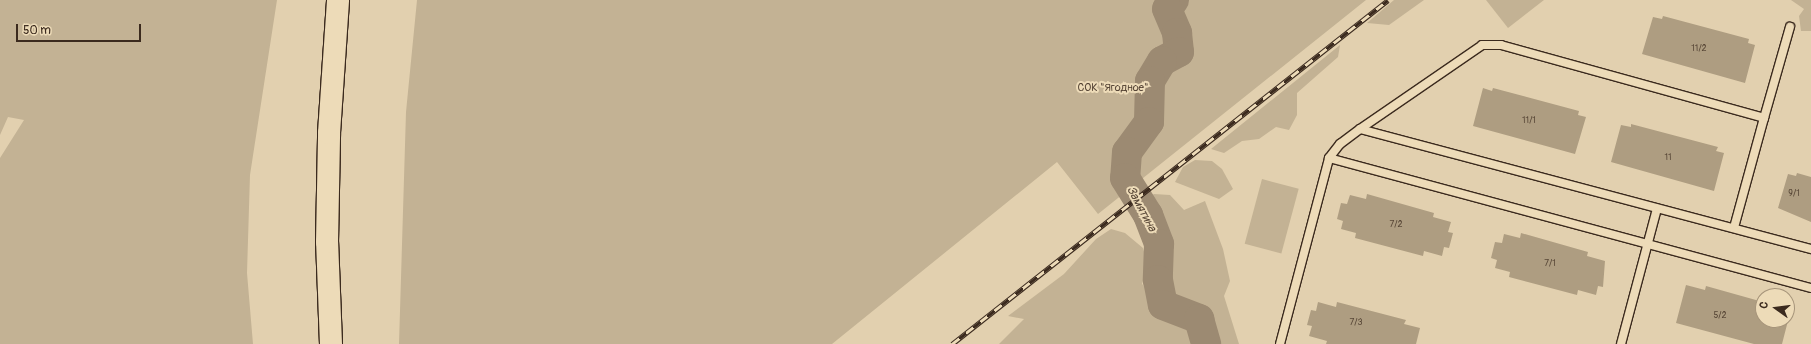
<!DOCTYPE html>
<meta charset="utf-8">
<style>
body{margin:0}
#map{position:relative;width:1811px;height:344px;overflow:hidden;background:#e2d0af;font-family:Pangolin,sans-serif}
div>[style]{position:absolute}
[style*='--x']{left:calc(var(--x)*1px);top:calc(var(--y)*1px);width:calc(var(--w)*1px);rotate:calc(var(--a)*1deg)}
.green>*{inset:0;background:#c3b294;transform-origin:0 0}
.river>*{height:30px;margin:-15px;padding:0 15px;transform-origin:15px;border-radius:15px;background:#9c8a72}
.building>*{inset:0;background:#ae9d81}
.roads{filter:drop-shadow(1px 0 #3b2a1e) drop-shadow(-1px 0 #3b2a1e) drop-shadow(0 1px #3b2a1e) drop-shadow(0 -1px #3b2a1e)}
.service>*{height:8px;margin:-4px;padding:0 4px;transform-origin:4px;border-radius:4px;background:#eddbb8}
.primary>*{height:22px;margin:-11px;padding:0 11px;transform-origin:11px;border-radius:11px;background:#eddbb8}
.rail>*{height:4.5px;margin-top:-2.25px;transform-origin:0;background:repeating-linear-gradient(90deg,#eddbb8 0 9px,#3b2a1e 0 18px);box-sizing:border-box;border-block:1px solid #3b2a1e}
span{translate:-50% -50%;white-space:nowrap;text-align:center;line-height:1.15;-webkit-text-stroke:4px #eddbb8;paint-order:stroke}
.number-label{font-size:9px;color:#584737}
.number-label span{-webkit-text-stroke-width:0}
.park-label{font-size:11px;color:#564536}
.water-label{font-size:12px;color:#584737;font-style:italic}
.north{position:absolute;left:1755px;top:288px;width:40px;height:40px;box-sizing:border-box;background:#eddbb8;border:1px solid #a6947a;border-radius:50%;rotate:284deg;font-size:11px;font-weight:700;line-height:16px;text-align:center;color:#3b2a1e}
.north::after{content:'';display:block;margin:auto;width:14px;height:18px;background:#3b2a1e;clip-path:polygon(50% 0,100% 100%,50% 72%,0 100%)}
.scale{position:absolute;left:16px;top:24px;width:125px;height:18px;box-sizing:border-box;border:2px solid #3b2a1e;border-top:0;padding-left:5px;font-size:12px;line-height:14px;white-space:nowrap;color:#3b2a1e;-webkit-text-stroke:3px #eddbb8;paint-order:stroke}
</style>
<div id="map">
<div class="green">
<i style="clip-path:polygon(0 0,277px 0,250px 175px,247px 273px,253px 344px,0 344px,0 158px,24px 120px,8px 117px,0 135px)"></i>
<i style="clip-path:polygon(417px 0,1366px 0,1098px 214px,1057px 162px,832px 344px,399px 344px,406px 112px)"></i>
<i style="clip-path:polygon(1394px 0,1424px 0,1389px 25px,1367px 23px)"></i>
<i style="clip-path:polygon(1486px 0,1544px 0,1508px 28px)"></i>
<i style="clip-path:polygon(1791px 0,1811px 0,1811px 31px,1801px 31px,1799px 16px,1804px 9px)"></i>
<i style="clip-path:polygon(1340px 45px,1338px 57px,1297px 93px,1297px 115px,1289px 130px,1276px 127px,1259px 139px,1242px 141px,1224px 153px,1211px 149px)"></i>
<i style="clip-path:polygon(1195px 160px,1212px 161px,1222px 169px,1233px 189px,1219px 199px,1175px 182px,1183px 167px)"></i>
<i style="left:1262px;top:179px;width:38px;height:67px;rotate:15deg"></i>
<i style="clip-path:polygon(1154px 194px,1170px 195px,1184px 210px,1205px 201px,1223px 249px,1230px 281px,1224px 296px,1239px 344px,999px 344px,1024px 319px,1008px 316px,1064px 274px,1096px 239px,1111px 229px,1125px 233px,1143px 248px,1148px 267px,1142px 284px,1153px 294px,1166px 286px,1173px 268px,1166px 251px,1144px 238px,1156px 215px,1138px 218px,1138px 204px)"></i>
</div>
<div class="river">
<i style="--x:1174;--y:0;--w:11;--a:128"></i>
<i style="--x:1167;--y:9;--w:26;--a:67"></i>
<i style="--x:1177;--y:33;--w:19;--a:84"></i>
<i style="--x:1179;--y:52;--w:19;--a:152"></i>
<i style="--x:1162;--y:61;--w:23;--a:121"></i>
<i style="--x:1150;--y:81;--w:41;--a:91.4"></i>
<i style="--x:1149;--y:122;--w:37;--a:126"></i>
<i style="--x:1127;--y:152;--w:26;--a:94"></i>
<i style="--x:1125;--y:178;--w:44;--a:58.1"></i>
<i style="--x:1148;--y:215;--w:31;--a:69"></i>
<i style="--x:1159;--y:244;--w:36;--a:92"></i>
<i style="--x:1158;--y:280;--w:25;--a:79"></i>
<i style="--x:1163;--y:305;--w:39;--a:21"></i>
<i style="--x:1199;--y:319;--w:26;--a:74"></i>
</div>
<div class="building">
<i style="clip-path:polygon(1663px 16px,1749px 39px,1748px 43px,1755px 45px,1745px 83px,1642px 54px,1653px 17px,1662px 19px)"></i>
<i style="clip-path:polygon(1483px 88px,1492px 91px,1493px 88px,1579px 111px,1578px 115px,1586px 117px,1575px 154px,1473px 126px)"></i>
<i style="clip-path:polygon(1631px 124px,1718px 147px,1716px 151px,1724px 153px,1714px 191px,1611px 162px,1621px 125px,1631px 127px)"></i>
<i style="clip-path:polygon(1797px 173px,1811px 177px,1811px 222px,1778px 208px,1788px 174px,1796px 176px)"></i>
<i style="clip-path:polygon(1367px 194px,1434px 213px,1433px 217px,1451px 222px,1448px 232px,1453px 233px,1449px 248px,1444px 247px,1442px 256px,1424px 251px,1423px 256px,1355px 238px,1356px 233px,1341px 229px,1343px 221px,1337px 219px,1341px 203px,1347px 204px,1350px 195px,1366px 199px)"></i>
<i style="clip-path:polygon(1521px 233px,1588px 252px,1587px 256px,1605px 261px,1603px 287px,1598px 286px,1596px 295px,1578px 290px,1577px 295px,1509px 277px,1510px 272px,1495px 268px,1497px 260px,1491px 258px,1495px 242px,1502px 243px,1504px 234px,1520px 238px)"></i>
<i style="clip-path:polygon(1686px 285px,1705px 290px,1706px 286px,1763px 302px,1763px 320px,1787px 320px,1787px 312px,1790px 313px,1782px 344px,1754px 344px,1676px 323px)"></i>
<i style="clip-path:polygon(1318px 302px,1336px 307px,1337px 302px,1406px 320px,1404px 324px,1420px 328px,1416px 344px,1326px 344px,1327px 341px,1309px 336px,1312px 326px,1307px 325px,1311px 310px,1316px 311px)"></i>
</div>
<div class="roads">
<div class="service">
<i style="--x:1764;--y:118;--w:95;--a:-74.1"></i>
<i style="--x:1360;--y:129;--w:467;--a:14.9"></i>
<i style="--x:1329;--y:158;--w:499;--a:15.1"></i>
<i style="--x:1280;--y:344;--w:192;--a:-75.2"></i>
<i style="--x:1329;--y:158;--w:18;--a:-52"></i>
<i style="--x:1340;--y:144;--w:25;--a:-37"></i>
<i style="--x:1360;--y:129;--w:148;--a:-34.5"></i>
<i style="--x:1482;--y:45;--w:19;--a:0"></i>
<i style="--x:1501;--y:45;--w:273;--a:15.5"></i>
<i style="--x:1764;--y:118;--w:114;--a:105.3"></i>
<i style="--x:1621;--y:344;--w:140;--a:-75.1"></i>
</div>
<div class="primary">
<i style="--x:331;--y:344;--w:102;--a:-92.2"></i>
<i style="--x:327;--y:242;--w:109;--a:-88.9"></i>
<i style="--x:329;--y:133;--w:133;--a:-86.1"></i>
</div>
</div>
<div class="rail">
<i style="--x:952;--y:344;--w:555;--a:-38.27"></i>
</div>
<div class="number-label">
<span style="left:1699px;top:49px">11/2</span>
<span style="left:1529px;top:121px">11/1</span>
<span style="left:1668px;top:158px">11</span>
<span style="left:1794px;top:194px">9/1</span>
<span style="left:1396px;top:225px">7/2</span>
<span style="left:1550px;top:264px">7/1</span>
<span style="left:1720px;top:316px">5/2</span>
<span style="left:1356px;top:323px">7/3</span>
</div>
<div class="park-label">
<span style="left:1113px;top:88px">СОК "Ягодное"</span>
</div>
<div class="water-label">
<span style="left:1141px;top:209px;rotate:62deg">Замятина</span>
</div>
<div class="north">С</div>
<div class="scale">50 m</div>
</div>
